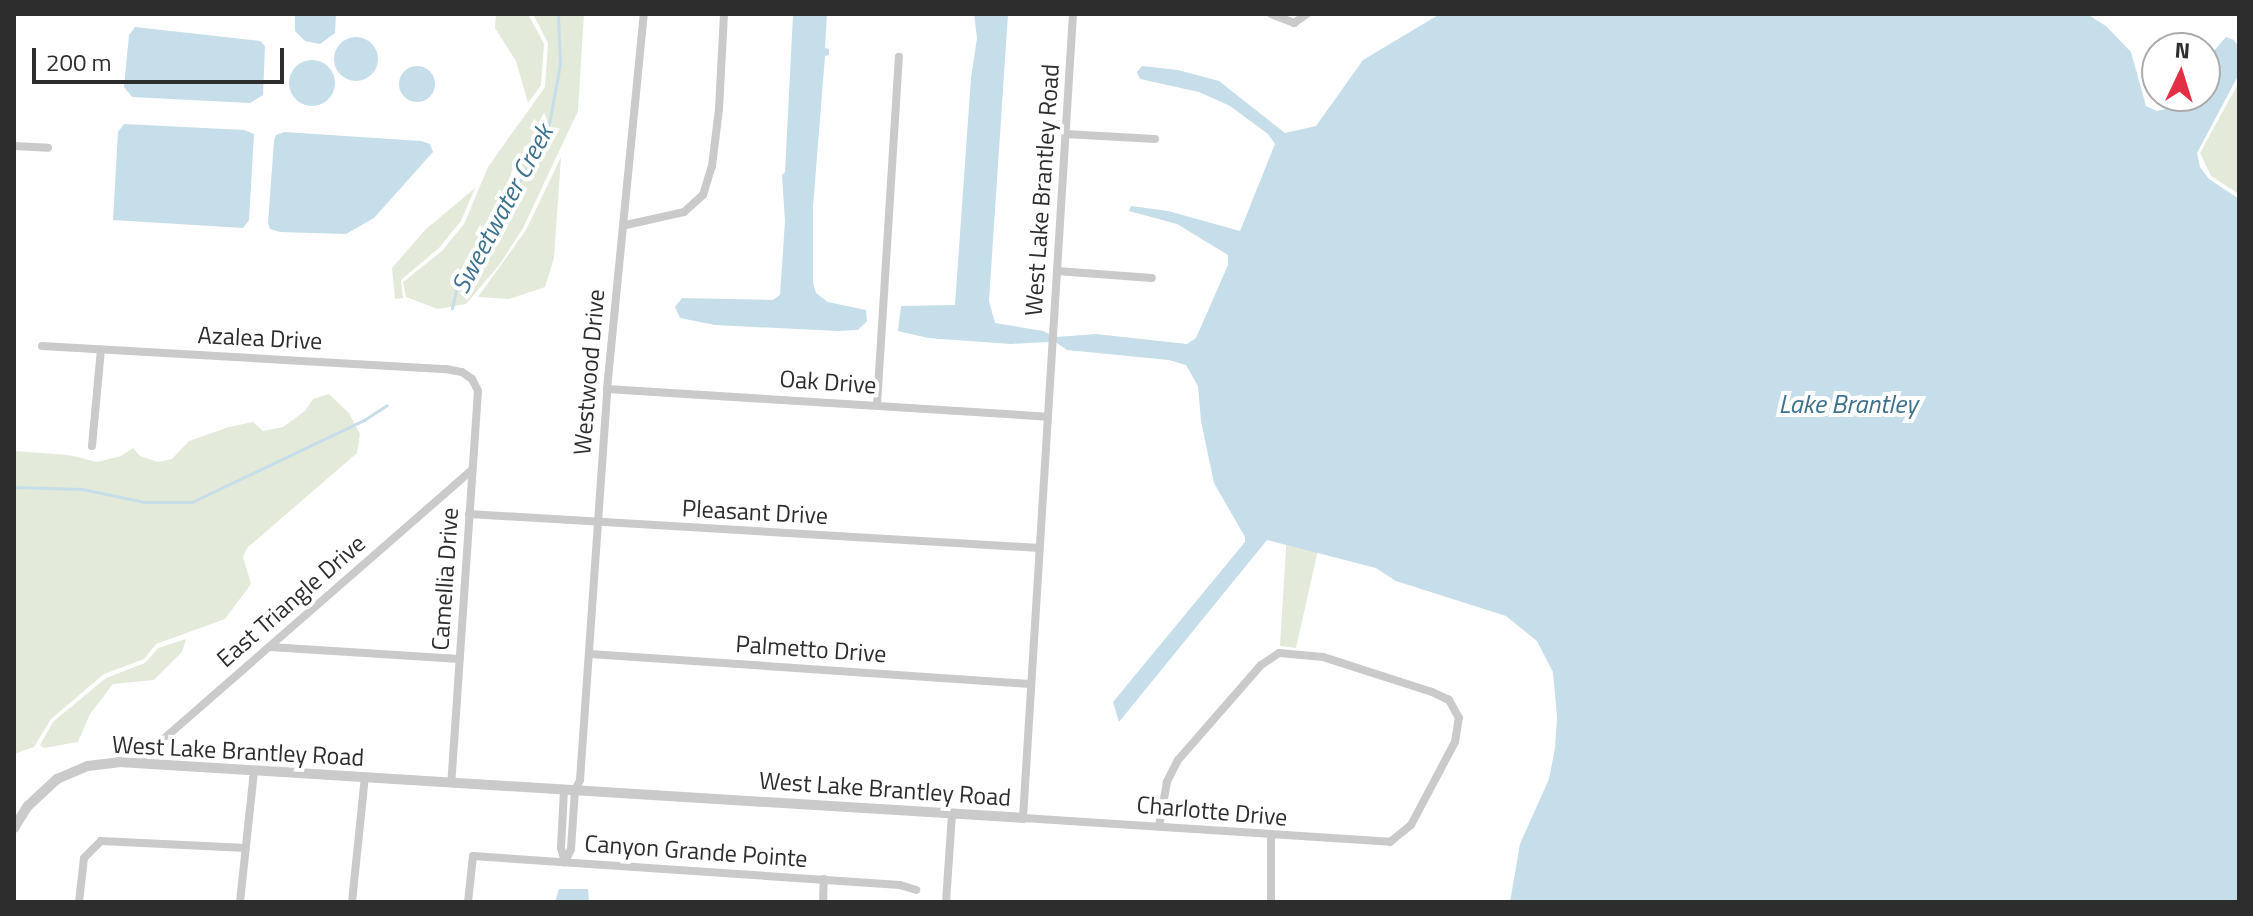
<!DOCTYPE html>
<style>
body{margin:0}
#map{position:relative;width:2253px;height:916px;overflow:hidden;background:#fff;font-family:"Titillium Web",sans-serif}
div>[style]{position:absolute}
.green>*{inset:0;background:#e4eada}
.water>*{inset:0;background:#c6deea}
.round{border-radius:50%}
.stream>*{height:3px;margin:-1.5px;padding:0 1.5px;transform-origin:1.5px;border-radius:1.5px;background:#c6deea}
.minor>*{height:8px;margin:-4px;padding:0 4px;transform-origin:4px;border-radius:4px;background:#cacaca}
.tertiary>*{height:10px;margin:-5px;padding:0 5px;transform-origin:5px;border-radius:5px;background:#cacaca}
span{translate:-50% -50%;white-space:nowrap;text-align:center;line-height:1.15;-webkit-text-stroke:8px #fff;paint-order:stroke}
.street-label{font-size:24px;color:#2d2d2d}
.water-label{font-size:26px;color:#3c728e;font-style:italic}
.frame{position:absolute;inset:0;border:16px solid #2d2d2d;pointer-events:none}
.north{position:absolute;left:2141px;top:32px;width:80px;height:80px;box-sizing:border-box;background:#fff;border:2px solid #ababab;border-radius:50%;rotate:4deg;font-size:22px;font-weight:700;line-height:32px;text-align:center;color:#2d2d2d}
.north::after{content:'';display:block;margin:auto;width:28px;height:36px;background:#e42e45;clip-path:polygon(50% 0,100% 100%,50% 72%,0 100%)}
.scale{position:absolute;left:32px;top:48px;width:252px;height:36px;box-sizing:border-box;border:4px solid #2d2d2d;border-top:0;padding-left:10px;font-size:24px;line-height:28px;white-space:nowrap;color:#2d2d2d;-webkit-text-stroke:6px #fff;paint-order:stroke}
</style>
<div id="map">
<div class="green">
<div style="clip-path:polygon(496px 14px,528px 14px,544px 44px,541px 85px,528px 103px,516px 61px,495px 28px)"></div>
<div style="clip-path:polygon(533px 14px,584px 14px,578px 111px,523px 228px,500px 264px,466px 304px,438px 309px,406px 297px,403px 282px,442px 251px,464px 224px,488px 167px,545px 87px,548px 43px)"></div>
<div style="clip-path:polygon(2239px 82px,2239px 194px,2211px 176px,2200px 153px)"></div>
<div style="clip-path:polygon(561px 157px,554px 258px,545px 287px,509px 299px,478px 297px,526px 230px)"></div>
<div style="clip-path:polygon(475px 188px,461px 221px,439px 248px,401px 280px,403px 298px,395px 299px,392px 268px,425px 230px)"></div>
<div style="clip-path:polygon(329px 394px,349px 413px,360px 434px,357px 453px,247px 548px,243px 557px,251px 584px,225px 619px,156px 644px,144px 659px,104px 674px,51px 719px,34px 747px,14px 754px,14px 451px,69px 455px,97px 462px,121px 456px,133px 448px,140px 456px,158px 462px,172px 459px,189px 441px,229px 427px,253px 422px,263px 431px,283px 427px,305px 411px,313px 399px)"></div>
<div style="clip-path:polygon(1287px 532px,1320px 541px,1296px 648px,1280px 646px)"></div>
<div style="clip-path:polygon(186px 639px,182px 652px,154px 680px,113px 684px,90px 714px,78px 742px,44px 748px,40px 745px,53px 722px,106px 678px,145px 663px,158px 648px)"></div>
</div>
<div class="water">
<div style="clip-path:polygon(295px 14px,336px 14px,335px 33px,320px 44px,305px 41px,295px 31px)"></div>
<div style="clip-path:polygon(827px 14px,825px 48px,829px 49px,829px 55px,825px 56px,813px 207px,813px 282px,816px 293px,828px 302px,866px 310px,867px 321px,858px 330px,838px 331px,715px 325px,680px 318px,675px 307px,682px 298px,773px 300px,780px 295px,785px 221px,782px 175px,785px 172px,793px 15px)"></div>
<div style="clip-path:polygon(974px 14px,1008px 14px,989px 301px,995px 323px,1043px 331px,1056px 337px,1096px 334px,1187px 344px,1196px 338px,1228px 265px,1228px 255px,1177px 224px,1129px 211px,1131px 206px,1168px 211px,1240px 231px,1275px 144px,1268px 134px,1230px 106px,1199px 92px,1140px 79px,1137px 72px,1142px 66px,1178px 70px,1219px 81px,1285px 133px,1316px 126px,1363px 60px,1440px 14px,2087px 14px,2106px 26px,2131px 52px,2146px 106px,2157px 111px,2166px 109px,2178px 96px,2205px 96px,2205px 61px,2226px 37px,2234px 40px,2239px 48px,2239px 74px,2197px 153px,2200px 167px,2209px 179px,2239px 199px,2239px 902px,1510px 902px,1520px 844px,1549px 779px,1555px 748px,1557px 717px,1553px 672px,1537px 641px,1506px 616px,1396px 581px,1376px 568px,1267px 540px,1119px 722px,1113px 702px,1245px 542px,1245px 537px,1214px 483px,1201px 421px,1198px 386px,1186px 365px,1169px 360px,1067px 350px,1057px 343px,1047px 342px,1011px 344px,928px 338px,898px 331px,901px 306px,955px 305px,971px 78px,977px 38px)"></div>
<div style="clip-path:polygon(135px 27px,260px 41px,265px 46px,263px 95px,250px 103px,132px 97px,124px 87px,129px 35px)"></div>
<div class="round" style="left:334px;top:37px;width:44px;height:44px"></div>
<div class="round" style="left:289px;top:60px;width:46px;height:46px"></div>
<div class="round" style="left:399px;top:66px;width:36px;height:36px"></div>
<div style="clip-path:polygon(124px 124px,244px 130px,254px 134px,249px 220px,243px 228px,113px 220px,118px 132px)"></div>
<div style="clip-path:polygon(284px 132px,421px 141px,430px 144px,433px 152px,374px 218px,346px 234px,280px 232px,270px 229px,268px 223px,274px 141px,276px 135px)"></div>
<div style="clip-path:polygon(559px 889px,588px 889px,589px 902px,555px 902px)"></div>
</div>
<div class="stream">
<div style="left:452px;top:308px;width:28px;rotate:-77deg"></div>
<div style="left:458px;top:281px;width:44px;rotate:-54.2deg"></div>
<div style="left:484px;top:245px;width:132px;rotate:-61.1deg"></div>
<div style="left:548px;top:129px;width:66px;rotate:-79.5deg"></div>
<div style="left:560px;top:64px;width:50px;rotate:-92.3deg"></div>
<div style="left:14px;top:487px;width:68px;rotate:1.7deg"></div>
<div style="left:82px;top:489px;width:63px;rotate:11.8deg"></div>
<div style="left:144px;top:502px;width:48px"></div>
<div style="left:192px;top:502px;width:191px;rotate:-25.5deg"></div>
<div style="left:364px;top:420px;width:27px;rotate:-33deg"></div>
</div>
<div class="minor">
<div style="left:1073px;top:14px;width:806px;rotate:93.56deg"></div>
<div style="left:1023px;top:818px;width:368px;rotate:3.7deg"></div>
<div style="left:1390px;top:842px;width:27px;rotate:-39deg"></div>
<div style="left:1411px;top:825px;width:94px;rotate:-62.1deg"></div>
<div style="left:1455px;top:742px;width:24px;rotate:-81deg"></div>
<div style="left:1459px;top:718px;width:21px;rotate:-119deg"></div>
<div style="left:1449px;top:700px;width:19px;rotate:-155deg"></div>
<div style="left:1432px;top:692px;width:114px;rotate:-162.2deg"></div>
<div style="left:1323px;top:657px;width:44px;rotate:-174.8deg"></div>
<div style="left:1279px;top:653px;width:22px;rotate:146deg"></div>
<div style="left:1261px;top:665px;width:126px;rotate:131.1deg"></div>
<div style="left:1178px;top:760px;width:25px;rotate:117deg"></div>
<div style="left:1167px;top:782px;width:45px;rotate:100.3deg"></div>
<div style="left:1271px;top:14px;width:25px;rotate:21deg"></div>
<div style="left:1294px;top:23px;width:16px;rotate:-35deg"></div>
<div style="left:1065px;top:134px;width:90px;rotate:3.2deg"></div>
<div style="left:14px;top:146px;width:34px;rotate:3deg"></div>
<div style="left:626px;top:225px;width:59px;rotate:-12.6deg"></div>
<div style="left:684px;top:212px;width:25px;rotate:-42deg"></div>
<div style="left:703px;top:195px;width:30px;rotate:-73deg"></div>
<div style="left:712px;top:166px;width:57px;rotate:-83deg"></div>
<div style="left:719px;top:109px;width:95px;rotate:-87deg"></div>
<div style="left:1057px;top:271px;width:95px;rotate:4.2deg"></div>
<div style="left:42px;top:346px;width:405px;rotate:3.3deg"></div>
<div style="left:446px;top:369px;width:16px;rotate:11deg"></div>
<div style="left:462px;top:372px;width:12px;rotate:35deg"></div>
<div style="left:472px;top:379px;width:13px;rotate:63deg"></div>
<div style="left:478px;top:391px;width:393px;rotate:93.9deg"></div>
<div style="left:607px;top:389px;width:441px;rotate:3.6deg"></div>
<div style="left:877px;top:405px;width:349px;rotate:-86.4deg"></div>
<div style="left:92px;top:446px;width:97px;rotate:-84.7deg"></div>
<div style="left:469px;top:514px;width:571px;rotate:3.41deg"></div>
<div style="left:270px;top:647px;width:190px;rotate:3.6deg"></div>
<div style="left:590px;top:654px;width:440px;rotate:3.9deg"></div>
<div style="left:136px;top:763px;width:446px;rotate:-41.1deg"></div>
<div style="left:564px;top:790px;width:58px;rotate:93deg"></div>
<div style="left:561px;top:848px;width:15px;rotate:74deg"></div>
<div style="left:565px;top:862px;width:14px;rotate:-65deg"></div>
<div style="left:571px;top:849px;width:59px;rotate:-86.1deg"></div>
<div style="left:575px;top:790px;width:11px;rotate:-63deg"></div>
<div style="left:580px;top:780px;width:392px;rotate:-86deg"></div>
<div style="left:607px;top:389px;width:377px;rotate:-84.4deg"></div>
<div style="left:79px;top:902px;width:44px;rotate:-83.5deg"></div>
<div style="left:84px;top:858px;width:24px;rotate:-45deg"></div>
<div style="left:101px;top:841px;width:145px;rotate:2.8deg"></div>
<div style="left:240px;top:902px;width:132px;rotate:-83.9deg"></div>
<div style="left:352px;top:902px;width:126px;rotate:-84.1deg"></div>
<div style="left:468px;top:902px;width:46px;rotate:-83.8deg"></div>
<div style="left:473px;top:856px;width:428px;rotate:3.9deg"></div>
<div style="left:900px;top:885px;width:17px;rotate:17deg"></div>
<div style="left:823px;top:902px;width:23px;rotate:-88deg"></div>
<div style="left:946px;top:902px;width:88px;rotate:-86.1deg"></div>
<div style="left:1271px;top:902px;width:66px;rotate:-90deg"></div>
</div>
<div class="tertiary">
<div style="left:14px;top:828px;width:26px;rotate:-58deg"></div>
<div style="left:28px;top:806px;width:40px;rotate:-43deg"></div>
<div style="left:57px;top:779px;width:34px;rotate:-23deg"></div>
<div style="left:88px;top:766px;width:31px;rotate:-7deg"></div>
<div style="left:119px;top:762px;width:906px;rotate:3.54deg"></div>
</div>
<div class="street-label">
<span style="left:1042px;top:190px;rotate:-86deg">West Lake Brantley Road</span>
<span style="left:260px;top:338px;rotate:3deg">Azalea Drive</span>
<span style="left:589px;top:372px;rotate:-85deg">Westwood Drive</span>
<span style="left:828px;top:382px;rotate:4deg">Oak Drive</span>
<span style="left:755px;top:512px;rotate:3deg">Pleasant Drive</span>
<span style="left:445px;top:579px;rotate:-86deg">Camellia Drive</span>
<span style="left:291px;top:601px;rotate:-41deg">East Triangle Drive</span>
<span style="left:811px;top:649px;rotate:4deg">Palmetto Drive</span>
<span style="left:238px;top:751px;rotate:3deg">West Lake Brantley Road</span>
<span style="left:885px;top:789px;rotate:4deg">West Lake Brantley Road</span>
<span style="left:1212px;top:811px;rotate:5deg">Charlotte Drive</span>
<span style="left:696px;top:851px;rotate:4deg">Canyon Grande Pointe</span>
</div>
<div class="water-label">
<span style="left:502px;top:209px;rotate:-62deg">Sweetwater Creek</span>
<span style="left:1848px;top:404px">Lake Brantley</span>
</div>
<div class="frame"></div>
<div class="north">N</div>
<div class="scale">200 m</div>
</div>
